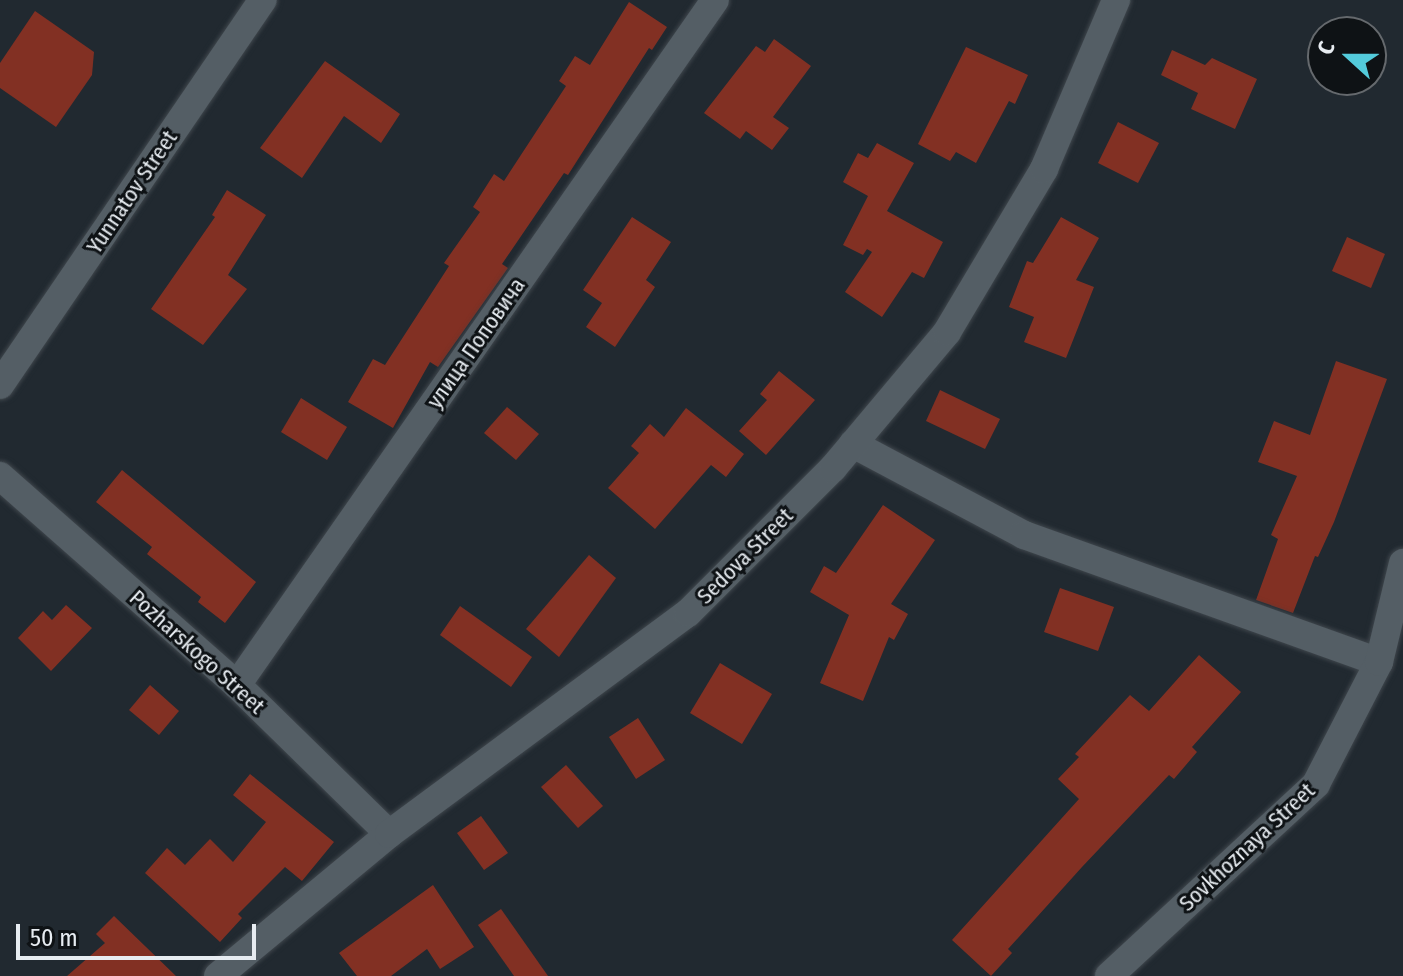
<!DOCTYPE html>
<meta charset="utf-8">
<style>
body{margin:0}
#map{position:relative;width:1403px;height:976px;overflow:hidden;background:#212930;font-family:"Fira Sans Condensed",sans-serif}
div>[style]{position:absolute}
.building>*{inset:0;background:#823023}
.roads{filter:drop-shadow(0 0 2px #3f464c) drop-shadow(0 0 2px #3f464c)}
.street>*{height:28px;margin:-14px;padding:0 14px;transform-origin:14px;border-radius:14px;background:#545e65}
span{translate:-50% -50%;white-space:nowrap;text-align:center;line-height:1.15;-webkit-text-stroke:6px #0e1215;paint-order:stroke}
.street-label{font-size:22px;color:#e7ecf1}
.north{position:absolute;left:1307px;top:16px;width:80px;height:80px;box-sizing:border-box;background:#0e1215;border:2px solid #65696d;border-radius:50%;rotate:291deg;font-size:22px;font-weight:700;line-height:32px;text-align:center;color:#e7ecf1}
.north::after{content:'';display:block;margin:auto;width:28px;height:36px;background:#53cbdb;clip-path:polygon(50% 0,100% 100%,50% 72%,0 100%)}
.scale{position:absolute;left:16px;top:924px;width:240px;height:36px;box-sizing:border-box;border:4px solid #e7ecf1;border-top:0;padding-left:10px;font-size:24px;line-height:28px;white-space:nowrap;color:#e7ecf1;-webkit-text-stroke:6px #0e1215;paint-order:stroke}
</style>
<div id="map">
<div class="building">
<div style="clip-path:polygon(629px 2px,667px 27px,652px 50px,649px 48px,568px 175px,564px 173px,502px 264px,508px 268px,438px 367px,430px 362px,393px 428px,348px 402px,373px 359px,385px 365px,449px 266px,444px 263px,480px 212px,473px 207px,494px 174px,504px 181px,566px 86px,559px 81px,575px 56px,590px 65px)"></div>
<div style="clip-path:polygon(35px 11px,94px 52px,92px 75px,56px 127px,0 88px,0 63px)"></div>
<div style="clip-path:polygon(774px 39px,811px 66px,773px 117px,789px 128px,772px 150px,746px 131px,740px 139px,704px 113px,756px 46px,765px 52px)"></div>
<div style="clip-path:polygon(966px 47px,1028px 75px,1015px 104px,1009px 101px,976px 163px,956px 152px,950px 161px,918px 144px)"></div>
<div style="clip-path:polygon(1172px 50px,1205px 65px,1212px 58px,1257px 79px,1235px 129px,1191px 109px,1198px 93px,1161px 75px)"></div>
<div style="clip-path:polygon(325px 61px,400px 114px,381px 143px,344px 116px,302px 178px,260px 148px)"></div>
<div style="clip-path:polygon(1118px 122px,1159px 143px,1138px 183px,1098px 163px)"></div>
<div style="clip-path:polygon(877px 143px,914px 163px,887px 211px,943px 242px,924px 278px,912px 272px,882px 317px,845px 292px,872px 252px,867px 249px,863px 255px,843px 245px,868px 196px,843px 182px,858px 153px,868px 158px)"></div>
<div style="clip-path:polygon(227px 190px,266px 215px,228px 275px,247px 289px,203px 345px,151px 309px,215px 217px,212px 215px)"></div>
<div style="clip-path:polygon(632px 217px,671px 242px,646px 280px,655px 287px,615px 347px,586px 327px,602px 303px,583px 290px)"></div>
<div style="clip-path:polygon(1061px 217px,1099px 238px,1076px 280px,1094px 287px,1066px 358px,1024px 342px,1034px 317px,1009px 307px,1027px 261px,1033px 263px)"></div>
<div style="clip-path:polygon(1347px 237px,1385px 254px,1371px 288px,1332px 271px)"></div>
<div style="clip-path:polygon(1336px 361px,1387px 379px,1334px 522px,1318px 557px,1315px 556px,1293px 613px,1256px 600px,1278px 539px,1271px 535px,1297px 476px,1258px 462px,1274px 421px,1310px 435px)"></div>
<div style="clip-path:polygon(779px 371px,815px 400px,766px 455px,739px 431px,767px 400px,760px 394px)"></div>
<div style="clip-path:polygon(940px 390px,1000px 419px,985px 449px,926px 421px)"></div>
<div style="clip-path:polygon(301px 398px,347px 427px,327px 460px,281px 432px)"></div>
<div style="clip-path:polygon(507px 407px,539px 434px,516px 460px,484px 433px)"></div>
<div style="clip-path:polygon(686px 408px,744px 454px,726px 477px,711px 465px,655px 529px,608px 488px,639px 453px,631px 446px,650px 424px,664px 437px)"></div>
<div style="clip-path:polygon(122px 470px,256px 582px,225px 623px,198px 602px,201px 597px,147px 554px,152px 547px,96px 502px)"></div>
<div style="clip-path:polygon(883px 505px,935px 540px,891px 604px,908px 614px,894px 640px,889px 637px,863px 701px,820px 683px,849px 615px,810px 592px,824px 566px,836px 573px)"></div>
<div style="clip-path:polygon(589px 555px,616px 578px,559px 657px,526px 629px)"></div>
<div style="clip-path:polygon(1060px 588px,1114px 607px,1098px 651px,1044px 632px)"></div>
<div style="clip-path:polygon(66px 605px,92px 628px,51px 671px,18px 638px,43px 611px,52px 620px)"></div>
<div style="clip-path:polygon(460px 606px,532px 657px,511px 687px,440px 635px)"></div>
<div style="clip-path:polygon(1199px 655px,1241px 692px,1192px 747px,1197px 752px,1174px 779px,1169px 775px,1082px 867px,1008px 949px,1012px 953px,991px 976px,952px 940px,1079px 799px,1058px 779px,1079px 757px,1075px 754px,1130px 695px,1149px 711px)"></div>
<div style="clip-path:polygon(720px 663px,772px 694px,742px 744px,690px 713px)"></div>
<div style="clip-path:polygon(150px 685px,179px 711px,159px 735px,129px 710px)"></div>
<div style="clip-path:polygon(638px 718px,665px 760px,636px 779px,609px 737px)"></div>
<div style="clip-path:polygon(566px 765px,603px 806px,578px 828px,541px 787px)"></div>
<div style="clip-path:polygon(250px 774px,334px 842px,302px 881px,285px 867px,238px 914px,242px 918px,220px 942px,145px 873px,167px 848px,185px 865px,210px 839px,233px 862px,266px 822px,233px 795px)"></div>
<div style="clip-path:polygon(481px 816px,508px 853px,484px 870px,457px 833px)"></div>
<div style="clip-path:polygon(433px 885px,474px 947px,440px 969px,427px 949px,391px 976px,357px 976px,339px 953px)"></div>
<div style="clip-path:polygon(501px 909px,548px 976px,514px 976px,478px 925px)"></div>
<div style="clip-path:polygon(114px 916px,176px 976px,67px 976px,105px 943px,96px 934px)"></div>
</div>
<div class="roads">
<div class="street">
<div style="left:0;top:385px;width:466px;rotate:-55.7deg"></div>
<div style="left:853px;top:444px;width:194px;rotate:28deg"></div>
<div style="left:1024px;top:535px;width:377px;rotate:19.7deg"></div>
<div style="left:0;top:476px;width:316px;rotate:41.4deg"></div>
<div style="left:237px;top:685px;width:213px;rotate:44.4deg"></div>
<div style="left:237px;top:685px;width:835px;rotate:-55.09deg"></div>
<div style="left:218px;top:976px;width:222px;rotate:-39.7deg"></div>
<div style="left:389px;top:834px;width:372px;rotate:-36.5deg"></div>
<div style="left:688px;top:613px;width:205px;rotate:-45deg"></div>
<div style="left:833px;top:468px;width:177px;rotate:-50deg"></div>
<div style="left:947px;top:332px;width:190px;rotate:-59.2deg"></div>
<div style="left:1044px;top:169px;width:184px;rotate:-66.9deg"></div>
<div style="left:1109px;top:976px;width:282px;rotate:-42.8deg"></div>
<div style="left:1316px;top:784px;width:137px;rotate:-62.7deg"></div>
<div style="left:1379px;top:662px;width:102px;rotate:-76.4deg"></div>
</div>
</div>
<div class="street-label">
<span style="left:132px;top:192px;rotate:-56deg">Yunnatov Street</span>
<span style="left:476px;top:343px;rotate:-55deg">улица Поповича</span>
<span style="left:745px;top:556px;rotate:-45deg">Sedova Street</span>
<span style="left:197px;top:652px;rotate:42deg">Pozharskogo Street</span>
<span style="left:1247px;top:847px;rotate:-43deg">Sovkhoznaya Street</span>
</div>
<div class="north">С</div>
<div class="scale">50 m</div>
</div>
